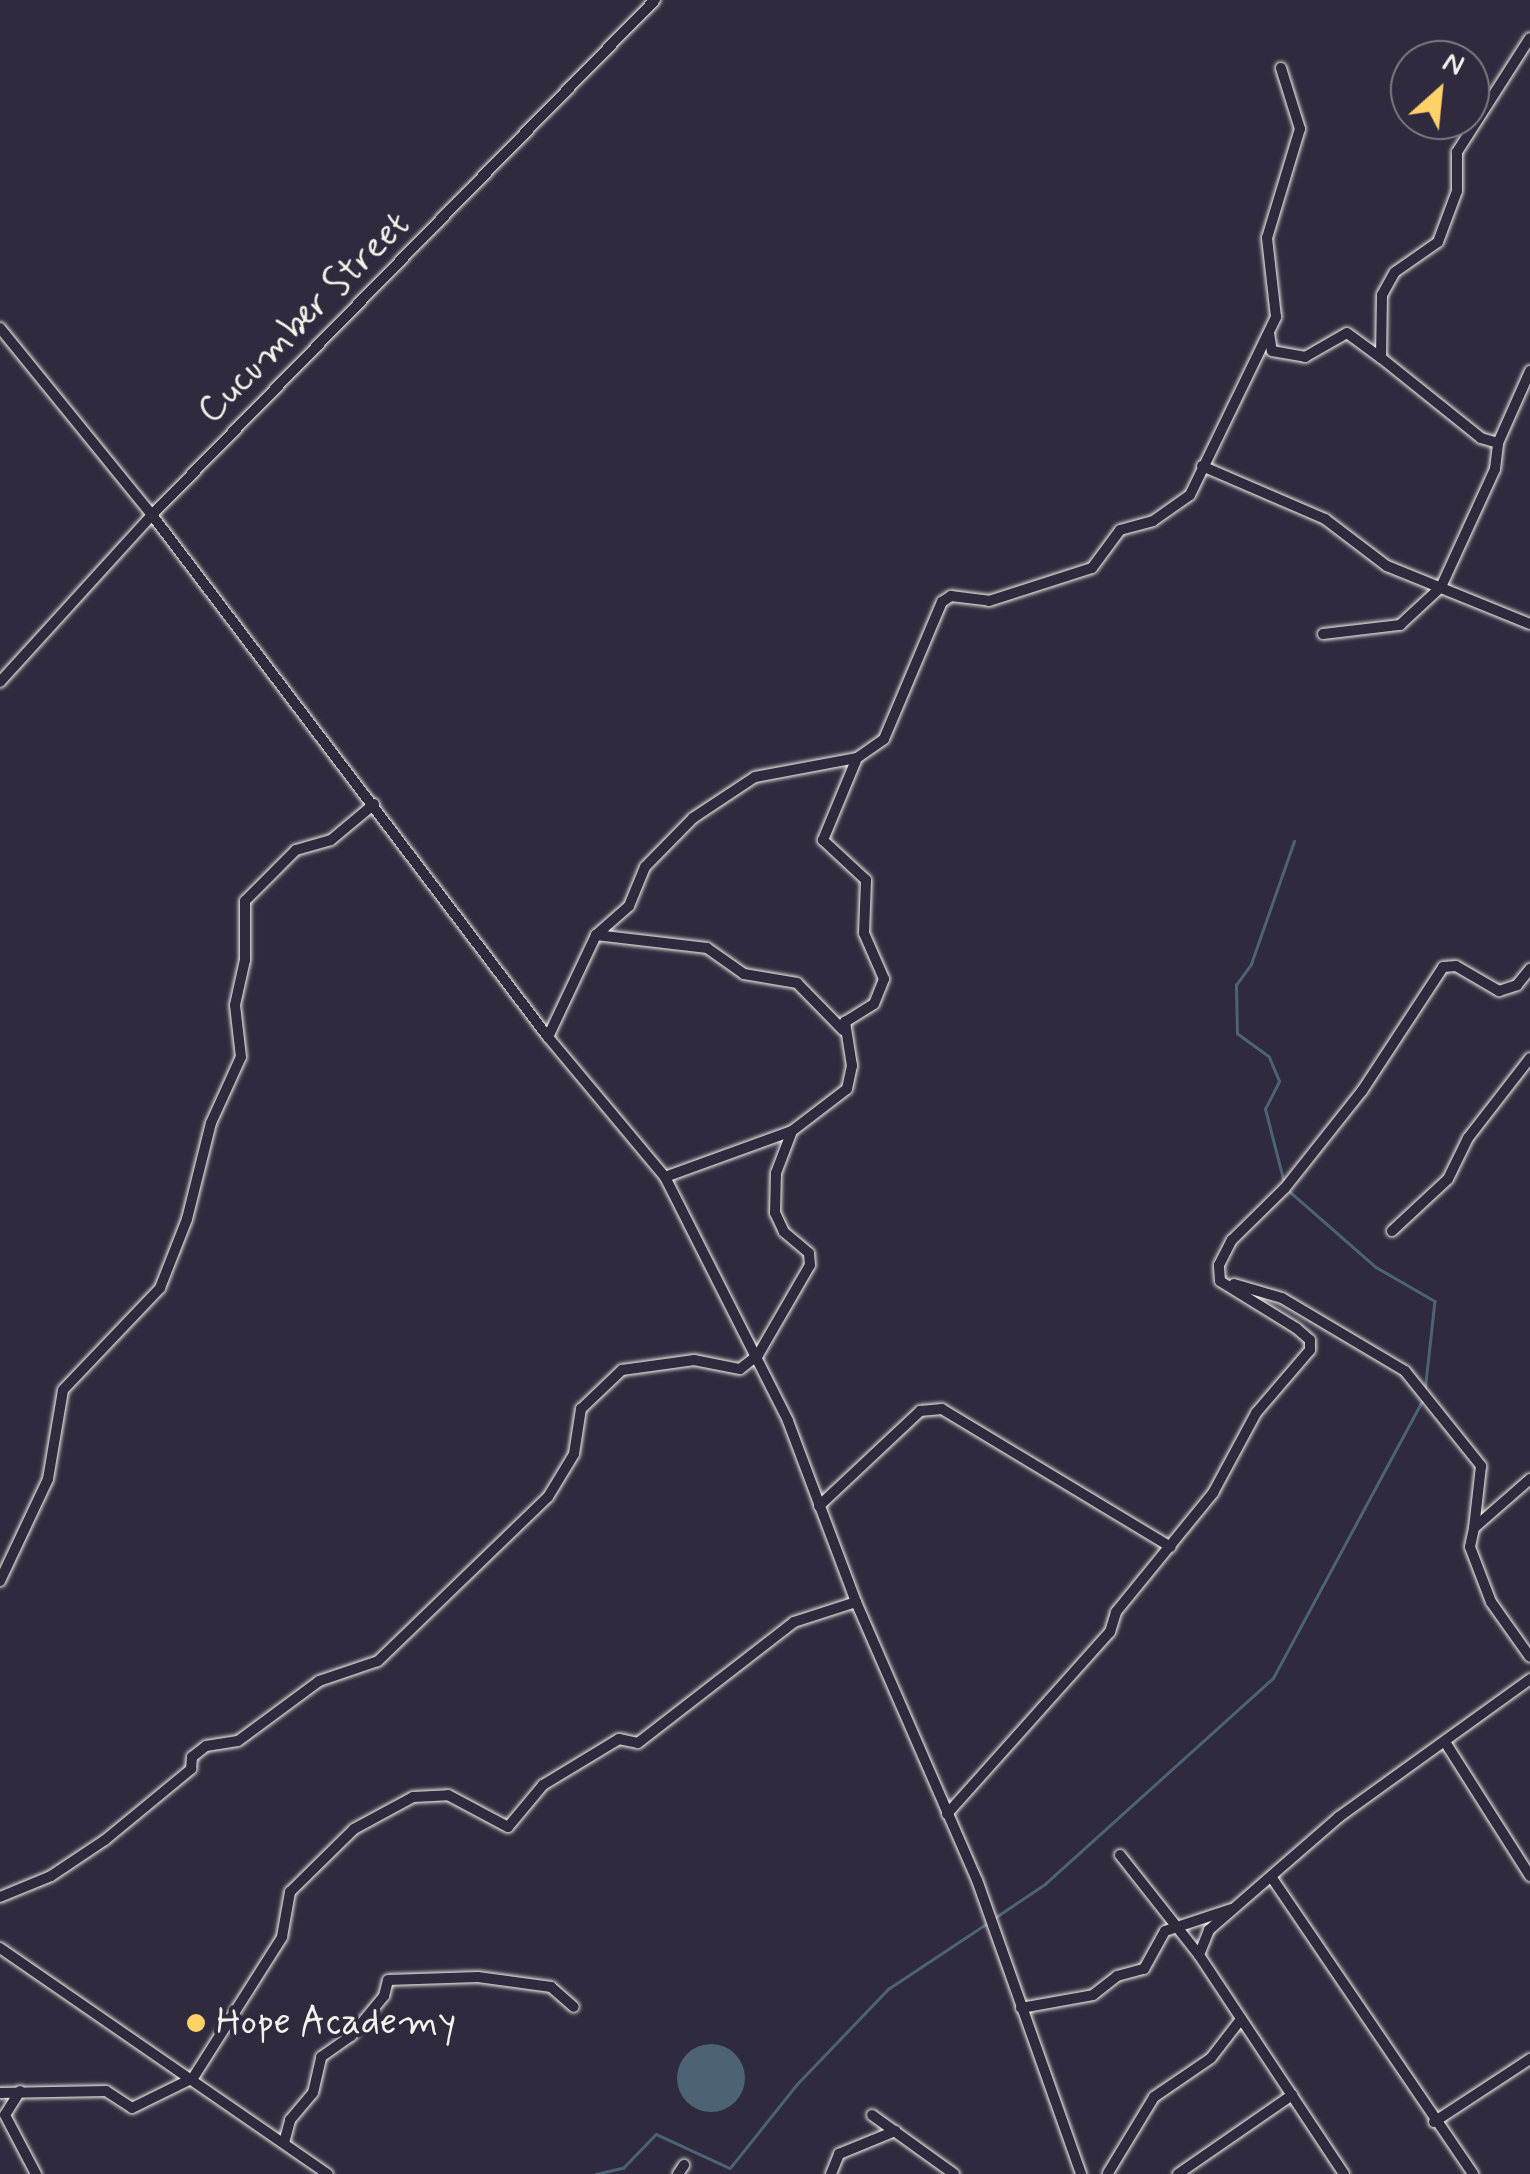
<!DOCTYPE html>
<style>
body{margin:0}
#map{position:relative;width:1530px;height:2174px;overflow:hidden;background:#2f2a3d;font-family:Mynerve,sans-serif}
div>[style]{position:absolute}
.water>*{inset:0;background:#4b6374}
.round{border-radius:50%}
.stream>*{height:2.5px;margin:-1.25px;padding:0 1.25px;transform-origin:1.25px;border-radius:1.25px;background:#4b6374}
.roads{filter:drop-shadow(0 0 2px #f4f1e8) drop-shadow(0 0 2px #f4f1e8)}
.minor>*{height:10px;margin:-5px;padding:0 5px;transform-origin:5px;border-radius:5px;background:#2f2a3d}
.dots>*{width:28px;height:28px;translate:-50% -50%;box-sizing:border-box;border:5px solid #2f2a3d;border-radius:50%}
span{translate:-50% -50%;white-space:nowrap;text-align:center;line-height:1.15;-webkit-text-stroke:8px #2f2a3d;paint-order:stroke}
.street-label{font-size:38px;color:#f4f1e8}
.poi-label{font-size:38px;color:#f4f1e8}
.left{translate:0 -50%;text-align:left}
.north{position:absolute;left:1390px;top:40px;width:100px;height:100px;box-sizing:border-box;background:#2f2a3d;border:2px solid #7e7a81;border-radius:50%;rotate:27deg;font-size:28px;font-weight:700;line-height:40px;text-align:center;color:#f4f1e8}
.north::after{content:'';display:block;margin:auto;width:35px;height:45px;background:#ffd166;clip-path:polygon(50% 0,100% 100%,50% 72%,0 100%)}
</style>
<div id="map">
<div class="water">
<div class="round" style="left:677px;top:2044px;width:68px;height:68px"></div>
</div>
<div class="stream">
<div style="left:1284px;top:1183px;width:76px;rotate:-104.4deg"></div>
<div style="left:1265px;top:1109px;width:31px;rotate:-63deg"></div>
<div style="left:1279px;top:1081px;width:26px;rotate:-113deg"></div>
<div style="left:1269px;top:1057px;width:39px;rotate:-144deg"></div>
<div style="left:1237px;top:1034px;width:49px;rotate:-91.2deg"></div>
<div style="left:1236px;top:985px;width:26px;rotate:-54deg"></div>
<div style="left:1251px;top:964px;width:130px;rotate:-70.7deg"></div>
<div style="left:1288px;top:1190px;width:117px;rotate:41.2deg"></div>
<div style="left:1376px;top:1267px;width:68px;rotate:30deg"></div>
<div style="left:1435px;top:1301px;width:91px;rotate:96.3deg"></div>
<div style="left:993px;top:1919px;width:63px;rotate:-33.9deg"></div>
<div style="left:1045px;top:1884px;width:307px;rotate:-42.1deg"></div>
<div style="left:1273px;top:1678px;width:317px;rotate:-61.7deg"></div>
<div style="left:596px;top:2174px;width:28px;rotate:-13deg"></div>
<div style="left:623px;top:2168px;width:47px;rotate:-45.9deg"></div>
<div style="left:656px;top:2134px;width:81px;rotate:24.7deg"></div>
<div style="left:730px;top:2168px;width:107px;rotate:-51.4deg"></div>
<div style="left:797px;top:2084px;width:132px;rotate:-46.2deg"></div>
<div style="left:888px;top:1989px;width:118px;rotate:-33.6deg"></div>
</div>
<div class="roads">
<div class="minor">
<div style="left:0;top:328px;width:241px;rotate:50.9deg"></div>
<div style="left:152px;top:515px;width:655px;rotate:52.82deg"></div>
<div style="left:548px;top:1037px;width:182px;rotate:50.1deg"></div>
<div style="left:665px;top:1177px;width:273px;rotate:63.2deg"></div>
<div style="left:788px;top:1421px;width:193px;rotate:69.4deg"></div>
<div style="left:856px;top:1602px;width:303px;rotate:66.5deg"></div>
<div style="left:977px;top:1880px;width:312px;rotate:70.5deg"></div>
<div style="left:1269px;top:333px;width:18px;rotate:81deg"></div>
<div style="left:1272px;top:351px;width:34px;rotate:10deg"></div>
<div style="left:1305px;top:357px;width:48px;rotate:-29.7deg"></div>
<div style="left:1347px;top:333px;width:42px;rotate:36.3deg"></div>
<div style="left:1498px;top:443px;width:18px;rotate:-164deg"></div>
<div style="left:1481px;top:438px;width:128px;rotate:-141.3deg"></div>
<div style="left:1381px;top:358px;width:63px;rotate:-89.1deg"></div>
<div style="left:1382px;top:295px;width:26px;rotate:-61deg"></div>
<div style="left:1395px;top:272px;width:52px;rotate:-34.9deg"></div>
<div style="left:1438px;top:242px;width:54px;rotate:-69.6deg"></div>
<div style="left:1457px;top:191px;width:39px;rotate:-90deg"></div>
<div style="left:1457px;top:152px;width:135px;rotate:-57.4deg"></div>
<div style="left:1202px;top:466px;width:134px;rotate:23.3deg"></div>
<div style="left:1325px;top:519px;width:78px;rotate:37.2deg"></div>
<div style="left:1387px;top:566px;width:154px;rotate:22.1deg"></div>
<div style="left:1323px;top:634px;width:78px;rotate:-6.7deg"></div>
<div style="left:1400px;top:625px;width:56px;rotate:-42.8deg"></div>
<div style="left:1441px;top:587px;width:130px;rotate:-65.4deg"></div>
<div style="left:1495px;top:469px;width:26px;rotate:-83deg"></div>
<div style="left:1498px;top:443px;width:79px;rotate:-66deg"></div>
<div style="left:0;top:682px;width:226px;rotate:-47.7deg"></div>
<div style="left:152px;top:515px;width:720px;rotate:-45.68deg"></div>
<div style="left:596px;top:935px;width:112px;rotate:6.7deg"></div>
<div style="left:707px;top:948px;width:45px;rotate:35.1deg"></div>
<div style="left:744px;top:974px;width:54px;rotate:9.6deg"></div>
<div style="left:797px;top:983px;width:66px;rotate:45.6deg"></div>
<div style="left:548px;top:1037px;width:113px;rotate:-64.8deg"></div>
<div style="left:596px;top:935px;width:44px;rotate:-41.3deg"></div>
<div style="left:629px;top:906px;width:42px;rotate:-67.7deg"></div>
<div style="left:645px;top:867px;width:69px;rotate:-45.6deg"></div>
<div style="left:693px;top:818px;width:74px;rotate:-33.5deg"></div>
<div style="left:755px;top:777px;width:104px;rotate:-10.6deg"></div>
<div style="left:857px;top:758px;width:33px;rotate:-35deg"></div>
<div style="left:884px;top:739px;width:149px;rotate:-67.1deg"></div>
<div style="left:942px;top:602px;width:11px;rotate:-34deg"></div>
<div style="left:951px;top:596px;width:38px;rotate:7deg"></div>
<div style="left:989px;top:601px;width:108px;rotate:-17.8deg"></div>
<div style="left:1092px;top:568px;width:47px;rotate:-53.6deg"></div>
<div style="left:1120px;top:530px;width:34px;rotate:-15deg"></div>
<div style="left:1153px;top:521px;width:45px;rotate:-35.1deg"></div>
<div style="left:1190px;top:495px;width:198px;rotate:-64.2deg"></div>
<div style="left:1276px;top:317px;width:80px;rotate:-96.5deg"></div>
<div style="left:1267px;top:238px;width:114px;rotate:-73.2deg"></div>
<div style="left:1300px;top:129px;width:64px;rotate:-107.3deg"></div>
<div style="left:665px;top:1177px;width:135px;rotate:-19.9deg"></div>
<div style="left:792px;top:1131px;width:69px;rotate:-37.4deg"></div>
<div style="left:847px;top:1089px;width:24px;rotate:-78deg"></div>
<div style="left:852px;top:1066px;width:45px;rotate:-99deg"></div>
<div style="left:845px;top:1022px;width:34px;rotate:-32deg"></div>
<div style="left:874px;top:1004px;width:27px;rotate:-68deg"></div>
<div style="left:884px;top:979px;width:50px;rotate:-113.5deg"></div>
<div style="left:864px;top:933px;width:53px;rotate:-87.8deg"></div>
<div style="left:866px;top:880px;width:59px;rotate:-137.1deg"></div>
<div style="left:823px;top:840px;width:89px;rotate:-67.5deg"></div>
<div style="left:1392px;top:1231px;width:76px;rotate:-42.9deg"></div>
<div style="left:1448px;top:1179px;width:46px;rotate:-64deg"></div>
<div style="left:1468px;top:1138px;width:101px;rotate:-52.2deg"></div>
<div style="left:1234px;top:1284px;width:50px;rotate:16.3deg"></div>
<div style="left:1282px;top:1298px;width:143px;rotate:30.7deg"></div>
<div style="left:1405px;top:1371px;width:122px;rotate:51.3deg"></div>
<div style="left:1481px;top:1466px;width:62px;rotate:96.4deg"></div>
<div style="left:1530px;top:1479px;width:74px;rotate:138.8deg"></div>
<div style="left:1474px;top:1528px;width:19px;rotate:102deg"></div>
<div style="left:1470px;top:1547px;width:59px;rotate:69.1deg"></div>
<div style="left:1491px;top:1602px;width:67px;rotate:54.7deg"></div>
<div style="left:819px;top:1506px;width:139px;rotate:-43.2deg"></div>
<div style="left:920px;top:1411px;width:22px;rotate:-5deg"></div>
<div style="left:942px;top:1409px;width:267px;rotate:31.1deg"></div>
<div style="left:0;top:1581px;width:113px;rotate:-64.8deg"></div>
<div style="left:48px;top:1479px;width:90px;rotate:-80.4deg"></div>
<div style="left:63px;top:1390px;width:141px;rotate:-46.4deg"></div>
<div style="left:160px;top:1288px;width:74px;rotate:-68.6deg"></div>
<div style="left:187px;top:1219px;width:99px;rotate:-76deg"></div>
<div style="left:211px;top:1123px;width:72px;rotate:-65.6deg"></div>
<div style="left:241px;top:1057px;width:52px;rotate:-96.6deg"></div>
<div style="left:235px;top:1005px;width:46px;rotate:-77.5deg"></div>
<div style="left:245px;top:960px;width:59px;rotate:-90deg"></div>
<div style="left:245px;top:901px;width:72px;rotate:-45deg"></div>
<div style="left:296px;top:850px;width:36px;rotate:-16deg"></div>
<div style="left:331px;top:840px;width:56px;rotate:-39.9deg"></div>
<div style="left:1445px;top:1742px;width:159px;rotate:57.6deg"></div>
<div style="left:947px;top:1814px;width:244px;rotate:-48.2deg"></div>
<div style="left:1110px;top:1632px;width:21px;rotate:-73deg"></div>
<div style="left:1116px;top:1612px;width:154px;rotate:-50.8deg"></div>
<div style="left:1213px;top:1493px;width:91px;rotate:-61.7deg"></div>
<div style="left:1256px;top:1413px;width:83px;rotate:-49.4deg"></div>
<div style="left:1310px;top:1350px;width:10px;rotate:-90deg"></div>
<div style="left:1310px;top:1340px;width:18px;rotate:-139deg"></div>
<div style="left:1296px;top:1328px;width:89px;rotate:-148.3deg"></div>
<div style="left:1220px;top:1281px;width:16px;rotate:-94deg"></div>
<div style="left:1219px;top:1265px;width:28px;rotate:-63deg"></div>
<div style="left:1232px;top:1240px;width:74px;rotate:-44.5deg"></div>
<div style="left:1285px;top:1188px;width:124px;rotate:-51.6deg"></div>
<div style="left:1362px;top:1091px;width:148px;rotate:-56.8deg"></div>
<div style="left:1443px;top:967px;width:13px;rotate:-4deg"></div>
<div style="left:1456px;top:966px;width:50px;rotate:30.2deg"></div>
<div style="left:1499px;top:991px;width:19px;rotate:-18deg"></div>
<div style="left:1517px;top:985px;width:21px;rotate:-51deg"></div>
<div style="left:1120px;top:1855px;width:127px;rotate:51.7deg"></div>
<div style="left:1272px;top:1878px;width:358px;rotate:55.8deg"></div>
<div style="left:0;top:1897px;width:55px;rotate:-22.4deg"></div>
<div style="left:51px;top:1876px;width:65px;rotate:-33.7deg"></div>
<div style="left:105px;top:1840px;width:112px;rotate:-39.5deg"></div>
<div style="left:191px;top:1769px;width:12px;rotate:-85deg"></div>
<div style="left:192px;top:1757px;width:18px;rotate:-38deg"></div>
<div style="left:206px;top:1746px;width:32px;rotate:-9deg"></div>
<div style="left:238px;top:1741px;width:101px;rotate:-36.5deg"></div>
<div style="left:319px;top:1681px;width:62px;rotate:-18.7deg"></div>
<div style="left:378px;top:1661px;width:236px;rotate:-44deg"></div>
<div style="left:548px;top:1497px;width:50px;rotate:-58.8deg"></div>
<div style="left:574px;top:1454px;width:46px;rotate:-81.2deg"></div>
<div style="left:581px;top:1409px;width:57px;rotate:-43.6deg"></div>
<div style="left:622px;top:1370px;width:73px;rotate:-7.9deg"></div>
<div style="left:694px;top:1360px;width:47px;rotate:11.1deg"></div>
<div style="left:740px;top:1369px;width:23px;rotate:-38deg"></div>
<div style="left:758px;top:1355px;width:104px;rotate:-60deg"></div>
<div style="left:810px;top:1265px;width:12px;rotate:-95deg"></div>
<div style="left:809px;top:1253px;width:33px;rotate:-140deg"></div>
<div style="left:784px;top:1232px;width:21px;rotate:-115deg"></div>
<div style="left:775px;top:1213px;width:40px;rotate:-88.6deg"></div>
<div style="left:776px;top:1173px;width:45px;rotate:-69.1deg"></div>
<div style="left:0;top:1948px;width:398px;rotate:34.6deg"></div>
<div style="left:1021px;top:2008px;width:73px;rotate:-10.2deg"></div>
<div style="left:1093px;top:1995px;width:31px;rotate:-38deg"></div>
<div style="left:1117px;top:1976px;width:28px;rotate:-15deg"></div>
<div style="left:1144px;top:1969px;width:43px;rotate:-61.1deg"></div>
<div style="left:1165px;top:1931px;width:70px;rotate:-18.4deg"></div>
<div style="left:20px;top:2091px;width:28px;rotate:122deg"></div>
<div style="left:5px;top:2115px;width:67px;rotate:62.3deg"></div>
<div style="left:0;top:2093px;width:106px;rotate:-1.1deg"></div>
<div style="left:106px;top:2091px;width:31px;rotate:33deg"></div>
<div style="left:132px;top:2108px;width:68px;rotate:-26.2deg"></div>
<div style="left:193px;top:2078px;width:167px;rotate:-57.7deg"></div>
<div style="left:282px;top:1937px;width:46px;rotate:-79.9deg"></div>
<div style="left:290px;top:1892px;width:90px;rotate:-44.5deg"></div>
<div style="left:354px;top:1829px;width:67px;rotate:-28.5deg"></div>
<div style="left:413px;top:1797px;width:35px;rotate:-3deg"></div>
<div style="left:448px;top:1795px;width:68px;rotate:28.1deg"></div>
<div style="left:508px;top:1827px;width:55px;rotate:-50.2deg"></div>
<div style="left:543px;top:1785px;width:89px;rotate:-31.2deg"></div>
<div style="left:619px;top:1739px;width:19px;rotate:12deg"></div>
<div style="left:638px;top:1743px;width:197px;rotate:-37.8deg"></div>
<div style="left:794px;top:1622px;width:65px;rotate:-17.9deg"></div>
<div style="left:872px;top:2115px;width:101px;rotate:35.7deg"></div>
<div style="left:1434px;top:2122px;width:115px;rotate:-33.3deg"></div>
<div style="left:284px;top:2143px;width:24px;rotate:-75deg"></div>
<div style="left:290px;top:2120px;width:35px;rotate:-50deg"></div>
<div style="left:313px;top:2093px;width:37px;rotate:-77deg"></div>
<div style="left:321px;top:2057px;width:37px;rotate:-35deg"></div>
<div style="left:351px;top:2036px;width:52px;rotate:-50.5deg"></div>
<div style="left:384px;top:1996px;width:16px;rotate:-76deg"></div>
<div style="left:388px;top:1980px;width:90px;rotate:-1.9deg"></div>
<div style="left:478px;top:1977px;width:74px;rotate:7.8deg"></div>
<div style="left:551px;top:1987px;width:30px;rotate:41deg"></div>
<div style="left:1108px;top:2173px;width:89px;rotate:-58.8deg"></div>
<div style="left:1154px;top:2097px;width:69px;rotate:-34.4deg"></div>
<div style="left:1211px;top:2058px;width:49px;rotate:-52.4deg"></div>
<div style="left:678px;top:2174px;width:11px;rotate:-56deg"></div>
<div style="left:831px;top:2174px;width:22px;rotate:-68deg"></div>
<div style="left:839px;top:2154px;width:61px;rotate:-22.3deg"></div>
<div style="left:1178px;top:2174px;width:139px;rotate:-34.7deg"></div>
<div style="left:1344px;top:2174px;width:263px;rotate:-123.5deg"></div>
<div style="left:1199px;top:1955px;width:27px;rotate:-68deg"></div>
<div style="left:1209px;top:1930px;width:172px;rotate:-41deg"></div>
<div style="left:1339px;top:1817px;width:236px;rotate:-35.8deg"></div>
</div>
</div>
<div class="dots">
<div style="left:196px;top:2023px;background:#ffd166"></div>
</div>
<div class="street-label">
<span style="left:304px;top:318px;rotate:-45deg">Cucumber Street</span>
</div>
<div class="poi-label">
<span class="left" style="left:216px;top:2023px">Hope Academy</span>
</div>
<div class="north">N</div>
</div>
